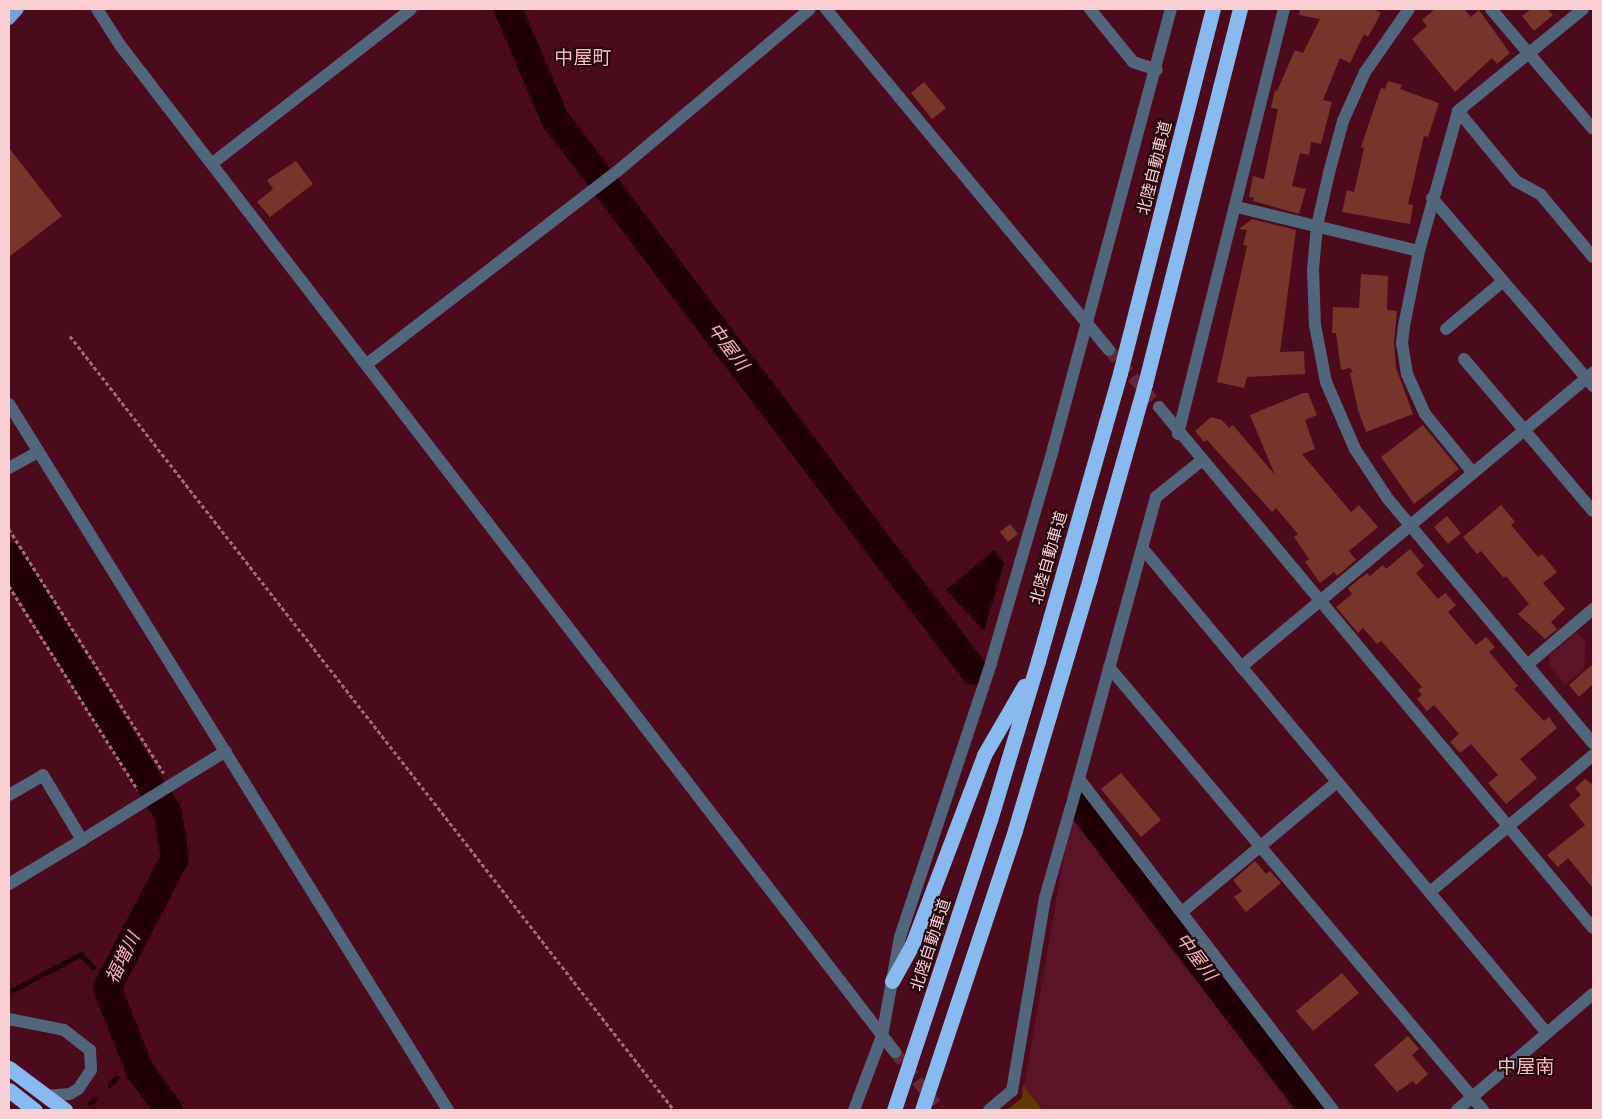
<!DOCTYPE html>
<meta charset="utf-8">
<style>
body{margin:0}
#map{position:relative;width:1602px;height:1119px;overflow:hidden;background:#4b0b1c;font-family:"Fira Sans","Noto Sans JP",sans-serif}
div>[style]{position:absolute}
.built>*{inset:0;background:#5b1427}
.green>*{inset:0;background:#5e3a00}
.water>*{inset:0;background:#200006}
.stream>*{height:4.5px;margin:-2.25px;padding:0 2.25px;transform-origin:2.25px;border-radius:2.25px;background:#200006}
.river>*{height:28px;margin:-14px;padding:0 14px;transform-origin:14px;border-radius:14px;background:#200006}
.building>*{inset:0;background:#76352a}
.minor-tunnel>*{height:12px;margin-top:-6px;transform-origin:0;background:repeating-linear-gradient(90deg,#652838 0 12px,transparent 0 18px)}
.path>*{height:2.5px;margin-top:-1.25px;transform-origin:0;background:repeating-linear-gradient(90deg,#a16c77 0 4px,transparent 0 6.5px)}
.minor>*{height:12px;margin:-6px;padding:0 6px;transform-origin:6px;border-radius:6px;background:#51657b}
.major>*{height:12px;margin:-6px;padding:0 6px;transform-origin:6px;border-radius:6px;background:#79a2cf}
.highway>*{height:15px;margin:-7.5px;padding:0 7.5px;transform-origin:7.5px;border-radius:7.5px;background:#88baf0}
span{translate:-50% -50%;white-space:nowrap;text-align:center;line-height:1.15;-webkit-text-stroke:4px #21060b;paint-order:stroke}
.street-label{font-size:16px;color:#f9cfd4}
.water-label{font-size:18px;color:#f4b4bc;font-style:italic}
.quarter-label{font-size:19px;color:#fbbac1}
.frame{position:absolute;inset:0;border:10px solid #f9cfd4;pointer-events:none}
</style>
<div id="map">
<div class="built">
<div style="clip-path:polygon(1577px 632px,1586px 642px,1584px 669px,1565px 685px,1549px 665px,1550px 655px)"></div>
<div style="clip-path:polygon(1071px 815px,1298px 1110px,1007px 1110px,1022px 1098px)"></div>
</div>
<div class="green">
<div style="clip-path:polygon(1023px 1085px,1042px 1110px,1007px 1110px,1022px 1098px)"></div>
</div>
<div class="water">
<div style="clip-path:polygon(994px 550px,1004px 563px,984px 631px,946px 590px)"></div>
</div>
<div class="stream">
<div style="left:102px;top:977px;width:12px;rotate:66deg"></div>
<div style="left:9px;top:992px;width:81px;rotate:-27.8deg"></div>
<div style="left:81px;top:954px;width:18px;rotate:47deg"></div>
<div style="left:133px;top:1068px;width:5px;rotate:-22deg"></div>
<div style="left:109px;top:1085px;width:10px;rotate:-45deg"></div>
<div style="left:90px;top:1104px;width:7px;rotate:-45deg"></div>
</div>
<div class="river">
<div style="left:508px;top:9px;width:120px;rotate:66.9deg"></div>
<div style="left:555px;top:119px;width:693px;rotate:52.8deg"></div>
<div style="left:9px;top:556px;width:268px;rotate:58.3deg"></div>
<div style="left:161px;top:802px;width:13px;rotate:58deg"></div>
<div style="left:168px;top:813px;width:46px;rotate:81.2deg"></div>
<div style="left:175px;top:858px;width:147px;rotate:117.6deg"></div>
<div style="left:107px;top:988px;width:89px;rotate:68.3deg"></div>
<div style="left:140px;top:1071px;width:49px;rotate:53.4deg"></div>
<div style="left:1079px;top:804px;width:385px;rotate:52.6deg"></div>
</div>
<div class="building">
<div style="clip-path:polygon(1300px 9px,1373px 9px,1381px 13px,1368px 37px,1364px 34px,1350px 63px,1340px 58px,1323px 100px,1332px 102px,1321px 144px,1311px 142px,1309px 155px,1300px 153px,1292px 186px,1306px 189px,1299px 214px,1253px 201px,1254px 198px,1249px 197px,1253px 176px,1264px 179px,1278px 109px,1271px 108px,1275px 90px,1277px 91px,1295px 50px,1303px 53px,1320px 19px,1299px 15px)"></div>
<div style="clip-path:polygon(1435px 9px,1464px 9px,1471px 17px,1479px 10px,1510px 53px,1497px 64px,1492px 58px,1455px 92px,1412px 39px,1427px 26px,1422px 20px)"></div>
<div style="clip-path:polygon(1531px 9px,1547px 9px,1553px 15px,1534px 31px,1522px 16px)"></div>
<div style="clip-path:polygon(1388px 81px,1402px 85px,1400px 89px,1439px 103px,1428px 137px,1424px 136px,1408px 204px,1413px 205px,1410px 224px,1342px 212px,1347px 190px,1354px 192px,1364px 148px,1361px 147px,1381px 88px,1385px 89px)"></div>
<div style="clip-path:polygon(924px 82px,946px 108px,932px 119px,911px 93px)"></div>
<div style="clip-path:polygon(9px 148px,62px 216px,9px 257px)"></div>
<div style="clip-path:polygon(296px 161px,313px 184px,270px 217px,257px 202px,273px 189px,267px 180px)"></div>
<div style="clip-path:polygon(1252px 219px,1296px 230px,1280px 352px,1304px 351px,1305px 374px,1247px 377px,1244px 388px,1217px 382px,1247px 246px,1243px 245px,1247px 230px,1239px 229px)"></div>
<div style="clip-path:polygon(1361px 274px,1388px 276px,1387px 310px,1397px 311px,1394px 342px,1396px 368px,1413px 414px,1366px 432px,1358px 410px,1350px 373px,1353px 372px,1350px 368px,1341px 370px,1336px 333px,1332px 333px,1333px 307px,1359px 308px)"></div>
<div style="clip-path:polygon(1303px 393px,1308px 393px,1317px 415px,1305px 420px,1315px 449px,1302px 454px,1351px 512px,1359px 505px,1378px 527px,1349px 551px,1356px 560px,1337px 576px,1334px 572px,1320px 583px,1305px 562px,1309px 559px,1294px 537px,1298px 534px,1276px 508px,1272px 512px,1207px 440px,1204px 442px,1195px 431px,1211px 417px,1222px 420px,1229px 428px,1233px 425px,1275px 475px,1250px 415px)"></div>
<div style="clip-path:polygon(1423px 425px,1459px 469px,1414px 504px,1381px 457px)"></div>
<div style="clip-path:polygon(1501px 505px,1515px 522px,1511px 525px,1538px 557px,1542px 554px,1557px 572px,1543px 583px,1565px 609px,1551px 622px,1557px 629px,1545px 639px,1518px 614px,1529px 604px,1506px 576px,1504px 578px,1481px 551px,1477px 554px,1463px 537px)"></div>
<div style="clip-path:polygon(1447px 516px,1461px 533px,1448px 544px,1434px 527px)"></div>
<div style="clip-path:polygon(1010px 524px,1018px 534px,1008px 542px,1000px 532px)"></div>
<div style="clip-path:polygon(1410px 549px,1424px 566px,1416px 573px,1438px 599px,1445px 593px,1456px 605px,1448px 612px,1476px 645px,1486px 637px,1495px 647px,1489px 652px,1518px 686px,1514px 689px,1544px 721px,1549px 717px,1557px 728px,1520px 759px,1537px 778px,1506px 804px,1488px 783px,1498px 775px,1471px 744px,1460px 753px,1450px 742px,1459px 734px,1434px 705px,1427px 711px,1417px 699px,1422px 695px,1418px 690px,1422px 687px,1401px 663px,1381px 641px,1377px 644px,1363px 628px,1358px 633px,1336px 607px,1352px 594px,1348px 588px,1367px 573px,1370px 576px,1383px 565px,1386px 569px)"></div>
<div style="clip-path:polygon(1593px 664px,1593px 684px,1579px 697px,1569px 685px)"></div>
<div style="clip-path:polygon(1121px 773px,1161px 820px,1141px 837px,1101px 789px)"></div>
<div style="clip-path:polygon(1585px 779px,1593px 785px,1593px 888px,1568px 858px,1558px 867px,1547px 855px,1585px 825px,1569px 805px,1581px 795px,1575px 788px)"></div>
<div style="clip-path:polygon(1255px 861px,1266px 874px,1270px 871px,1281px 883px,1246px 912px,1234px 897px,1242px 891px,1233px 880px)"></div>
<div style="clip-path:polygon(1342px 973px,1359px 993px,1313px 1031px,1296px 1011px)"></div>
<div style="clip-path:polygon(1408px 1036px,1419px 1049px,1412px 1055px,1428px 1074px,1416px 1085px,1413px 1081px,1397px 1092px,1374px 1065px)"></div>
</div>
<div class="minor-tunnel">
<div style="left:1109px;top:350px;width:76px;rotate:48.7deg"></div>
<div style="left:895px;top:1052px;width:73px;rotate:52.2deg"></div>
</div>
<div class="path">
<div style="left:70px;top:336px;width:982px;rotate:52.03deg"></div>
<div style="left:9px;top:529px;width:289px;rotate:57.6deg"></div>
<div style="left:9px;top:586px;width:241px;rotate:57.7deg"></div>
</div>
<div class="minor">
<div style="left:97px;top:9px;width:43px;rotate:57.4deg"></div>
<div style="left:120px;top:45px;width:1271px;rotate:52.42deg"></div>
<div style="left:826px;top:9px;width:443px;rotate:50.3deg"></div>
<div style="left:1090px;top:9px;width:68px;rotate:50.9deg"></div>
<div style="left:1133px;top:62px;width:25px;rotate:18deg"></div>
<div style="left:1409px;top:9px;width:77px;rotate:124.9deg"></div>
<div style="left:1365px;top:72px;width:54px;rotate:114.2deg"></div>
<div style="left:1343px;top:121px;width:54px;rotate:105.1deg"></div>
<div style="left:1329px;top:173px;width:54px;rotate:102.8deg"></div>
<div style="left:1317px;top:226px;width:43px;rotate:95.3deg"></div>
<div style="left:1313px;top:269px;width:56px;rotate:88deg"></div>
<div style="left:1315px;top:325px;width:58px;rotate:79.1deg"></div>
<div style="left:1326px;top:382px;width:73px;rotate:66.6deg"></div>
<div style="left:1355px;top:449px;width:60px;rotate:56.6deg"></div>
<div style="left:1388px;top:499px;width:319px;rotate:50deg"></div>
<div style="left:1491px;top:9px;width:157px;rotate:49.6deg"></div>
<div style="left:1458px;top:111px;width:91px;rotate:50.4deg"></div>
<div style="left:1516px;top:181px;width:29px;rotate:29deg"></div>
<div style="left:1541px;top:195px;width:81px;rotate:50deg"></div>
<div style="left:214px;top:162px;width:249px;rotate:-37.8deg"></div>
<div style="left:1432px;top:198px;width:248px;rotate:49.4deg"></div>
<div style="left:1237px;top:207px;width:187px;rotate:13.6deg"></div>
<div style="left:1446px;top:329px;width:73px;rotate:-40deg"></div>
<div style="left:1464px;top:359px;width:199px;rotate:49.7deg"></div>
<div style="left:367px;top:364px;width:319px;rotate:-37.6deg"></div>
<div style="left:620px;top:169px;width:248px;rotate:-40.1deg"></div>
<div style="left:9px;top:404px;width:831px;rotate:58.13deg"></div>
<div style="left:1159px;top:407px;width:678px;rotate:50.21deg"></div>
<div style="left:1178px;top:434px;width:438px;rotate:-76deg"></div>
<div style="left:1201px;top:461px;width:58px;rotate:141.3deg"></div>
<div style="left:1156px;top:497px;width:292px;rotate:105.3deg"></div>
<div style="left:1079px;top:779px;width:417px;rotate:52.5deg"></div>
<div style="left:9px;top:468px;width:33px;rotate:-29deg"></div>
<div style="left:1473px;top:473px;width:76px;rotate:-129.1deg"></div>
<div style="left:1425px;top:414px;width:44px;rotate:-114.2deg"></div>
<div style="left:1407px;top:374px;width:31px;rotate:-99deg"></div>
<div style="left:1402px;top:343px;width:17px;rotate:-83deg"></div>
<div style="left:1404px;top:326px;width:76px;rotate:-78.7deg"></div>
<div style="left:1419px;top:251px;width:145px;rotate:-74.4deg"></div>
<div style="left:1458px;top:111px;width:161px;rotate:-39.2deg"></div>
<div style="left:1144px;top:550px;width:628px;rotate:50.17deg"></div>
<div style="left:1527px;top:665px;width:87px;rotate:-40.3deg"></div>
<div style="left:1109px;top:667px;width:580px;rotate:49.83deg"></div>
<div style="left:1241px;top:667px;width:459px;rotate:-39.9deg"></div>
<div style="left:9px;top:795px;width:39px;rotate:-30deg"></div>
<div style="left:43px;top:775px;width:76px;rotate:59deg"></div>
<div style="left:82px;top:840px;width:169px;rotate:-31.7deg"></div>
<div style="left:9px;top:884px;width:85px;rotate:-31.1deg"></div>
<div style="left:1430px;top:892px;width:213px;rotate:-40deg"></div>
<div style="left:1182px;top:912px;width:202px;rotate:-40deg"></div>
<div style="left:9px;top:1019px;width:56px;rotate:11.3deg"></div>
<div style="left:64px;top:1030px;width:33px;rotate:38deg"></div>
<div style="left:90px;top:1050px;width:20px;rotate:87deg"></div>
<div style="left:91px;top:1070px;width:23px;rotate:124deg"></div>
<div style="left:78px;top:1089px;width:9px;rotate:148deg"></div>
<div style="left:70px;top:1094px;width:21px;rotate:175deg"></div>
<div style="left:854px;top:1110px;width:79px;rotate:-69.3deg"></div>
<div style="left:882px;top:1036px;width:101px;rotate:-79.7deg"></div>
<div style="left:900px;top:937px;width:289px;rotate:-71.6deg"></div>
<div style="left:991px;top:663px;width:223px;rotate:-73.8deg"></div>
<div style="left:1053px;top:449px;width:456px;rotate:-75deg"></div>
<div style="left:989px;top:1110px;width:30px;rotate:-40deg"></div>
<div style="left:1012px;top:1091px;width:196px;rotate:-80.3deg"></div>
<div style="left:1045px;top:898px;width:124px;rotate:-74.1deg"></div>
<div style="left:1457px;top:1110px;width:179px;rotate:-40.5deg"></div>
</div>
<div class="major">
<div style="left:9px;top:19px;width:13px;rotate:-48deg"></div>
</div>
<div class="highway">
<div style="left:892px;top:981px;width:41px;rotate:-60.9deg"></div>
<div style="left:912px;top:945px;width:203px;rotate:-69.2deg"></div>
<div style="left:984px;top:755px;width:80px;rotate:-59.9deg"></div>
<div style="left:9px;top:1068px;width:70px;rotate:36.9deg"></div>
<div style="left:9px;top:1090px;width:33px;rotate:38deg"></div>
<div style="left:894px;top:1110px;width:305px;rotate:-71.7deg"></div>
<div style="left:990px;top:820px;width:166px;rotate:-73.2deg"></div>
<div style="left:1038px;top:661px;width:299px;rotate:-74.1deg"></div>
<div style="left:1120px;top:373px;width:376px;rotate:-75.7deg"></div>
<div style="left:922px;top:1110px;width:295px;rotate:-71.6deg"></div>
<div style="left:1015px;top:830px;width:263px;rotate:-73.4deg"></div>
<div style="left:1090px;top:578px;width:202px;rotate:-74.2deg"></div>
<div style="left:1145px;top:384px;width:387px;rotate:-75.8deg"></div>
</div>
<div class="street-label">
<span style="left:1155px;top:168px;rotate:-76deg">北陸自動車道</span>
<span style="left:1049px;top:558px;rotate:-74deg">北陸自動車道</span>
<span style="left:931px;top:945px;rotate:-72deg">北陸自動車道</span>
</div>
<div class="water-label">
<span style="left:728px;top:347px;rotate:53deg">中屋川</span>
<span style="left:1196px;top:957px;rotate:53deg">中屋川</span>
<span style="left:123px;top:958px;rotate:-64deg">福増川</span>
</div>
<div class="quarter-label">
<span style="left:583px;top:58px">中屋町</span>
<span style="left:1526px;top:1067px">中屋南</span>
</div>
<div class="frame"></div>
</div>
